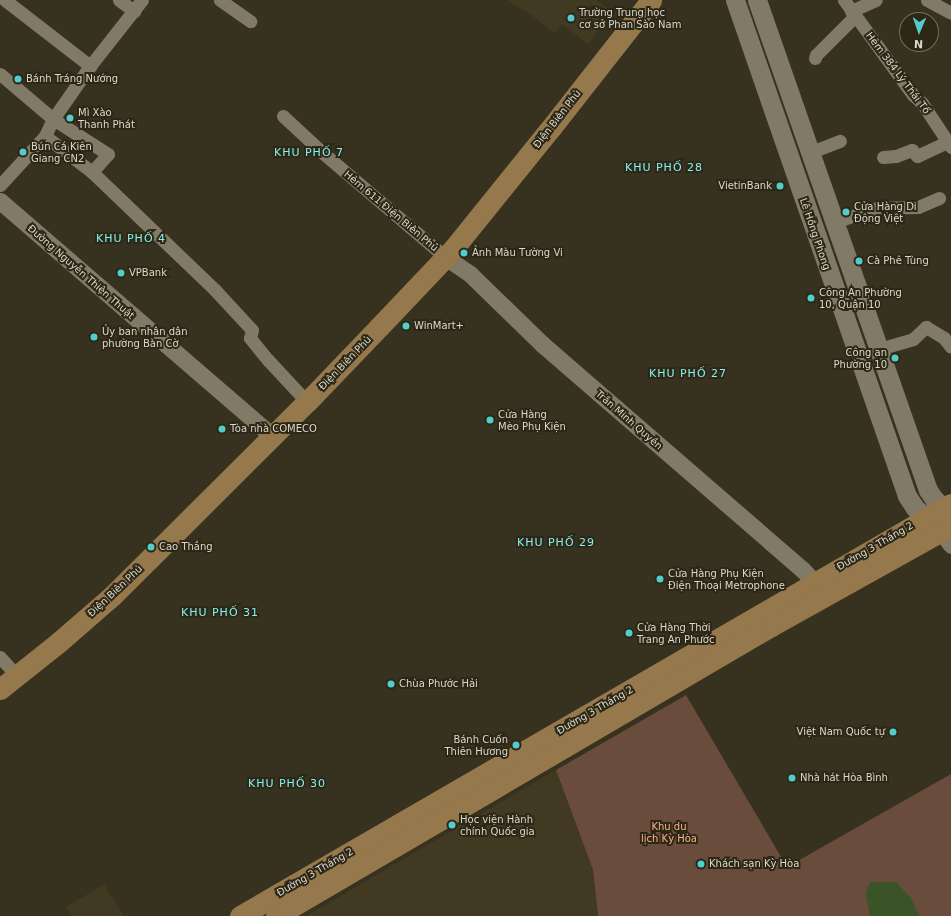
<!DOCTYPE html>
<meta charset="utf-8">
<style>
body{margin:0}
#map{position:relative;width:951px;height:916px;overflow:hidden;background:#37311f;font-family:"DejaVu Sans",sans-serif}
div>[style]{position:absolute}
.built>*{inset:0;background:#413921}
.green>*{inset:0;background:#694c3b}
.water>*{inset:0;background:#3a5427}
.minor>*{height:13px;margin:-6.5px;padding:0 6.5px;transform-origin:6.5px;border-radius:6.5px;background:#817a66}
.tertiary>*{height:17px;margin:-8.5px;padding:0 8.5px;transform-origin:8.5px;border-radius:8.5px;background:#817a66}
.secondary>*{height:19px;margin:-9.5px;padding:0 9.5px;transform-origin:9.5px;border-radius:9.5px;background:#817a66}
.primary>*{height:21px;margin:-10.5px;padding:0 10.5px;transform-origin:10.5px;border-radius:10.5px;background:#96784d}
.dots>*{width:11px;height:11px;translate:-50% -50%;box-sizing:border-box;border:2px solid #2d2716;border-radius:50%}
span{translate:-50% -50%;white-space:nowrap;text-align:center;line-height:1.15;-webkit-text-stroke:4px #2d2716;paint-order:stroke}
.poi-label{font-size:10px;color:#dbd8cd}
.left{translate:0 -50%;text-align:left}
.right{translate:-100% -50%;text-align:right}
.street-label{font-size:10px;color:#dbd8cd}
.park-label{font-size:10px;color:#fdb184}
.neighbourhood-label{font-size:11px;color:#85f1f0;letter-spacing:1px}
.north{position:absolute;left:899px;top:12px;width:40px;height:40px;box-sizing:border-box;background:#2d2716;border:1px solid #736e5f;border-radius:50%;rotate:182deg;font-size:11px;font-weight:700;line-height:16px;text-align:center;color:#dbd8cd}
.north::after{content:'';display:block;margin:auto;width:14px;height:18px;background:#52cdcd;clip-path:polygon(50% 0,100% 100%,50% 72%,0 100%)}
</style>
<div id="map">
<div class="built">
<div style="clip-path:polygon(509px 0,596px 0,612px 12px,588px 44px,562px 24px,555px 33px,526px 11px,508px 1px)"></div>
<div style="clip-path:polygon(556px 770px,593px 870px,598px 916px,306px 916px)"></div>
<div style="clip-path:polygon(104px 884px,124px 916px,72px 916px,66px 907px)"></div>
</div>
<div class="green">
<div style="clip-path:polygon(686px 695px,787px 867px,951px 774px,951px 916px,598px 916px,593px 870px,556px 770px)"></div>
</div>
<div class="water">
<div style="clip-path:polygon(870px 882px,896px 882px,911px 898px,919px 916px,870px 916px,866px 893px)"></div>
</div>
<div class="minor">
<div style="left:5px;top:0;width:108px;rotate:37.8deg"></div>
<div style="left:119px;top:0;width:19px;rotate:36deg"></div>
<div style="left:220px;top:0;width:37px;rotate:35deg"></div>
<div style="left:844px;top:0;width:117px;rotate:54deg"></div>
<div style="left:913px;top:95px;width:12px;rotate:42deg"></div>
<div style="left:922px;top:103px;width:53px;rotate:56.6deg"></div>
<div style="left:927px;top:0;width:27px;rotate:28deg"></div>
<div style="left:851px;top:11px;width:27px;rotate:-24deg"></div>
<div style="left:815px;top:58px;width:3px;rotate:-72deg"></div>
<div style="left:816px;top:55px;width:55px;rotate:-45deg"></div>
<div style="left:0;top:74px;width:70px;rotate:40.3deg"></div>
<div style="left:53px;top:119px;width:65px;rotate:32.5deg"></div>
<div style="left:108px;top:154px;width:24px;rotate:132deg"></div>
<div style="left:283px;top:116px;width:54px;rotate:42.8deg"></div>
<div style="left:323px;top:153px;width:160px;rotate:40.4deg"></div>
<div style="left:45px;top:136px;width:59px;rotate:37.5deg"></div>
<div style="left:92px;top:172px;width:170px;rotate:43.8deg"></div>
<div style="left:215px;top:290px;width:54px;rotate:47.2deg"></div>
<div style="left:252px;top:330px;width:8px;rotate:104deg"></div>
<div style="left:250px;top:338px;width:28px;rotate:51deg"></div>
<div style="left:268px;top:360px;width:57px;rotate:47.1deg"></div>
<div style="left:811px;top:152px;width:31px;rotate:-21deg"></div>
<div style="left:883px;top:157px;width:13px;rotate:-4deg"></div>
<div style="left:896px;top:156px;width:17px;rotate:-21deg"></div>
<div style="left:912px;top:150px;width:8px;rotate:50deg"></div>
<div style="left:917px;top:156px;width:33px;rotate:-25deg"></div>
<div style="left:0;top:185px;width:67px;rotate:-47.4deg"></div>
<div style="left:45px;top:136px;width:19px;rotate:-65deg"></div>
<div style="left:53px;top:119px;width:65px;rotate:-55.1deg"></div>
<div style="left:90px;top:66px;width:84px;rotate:-51.8deg"></div>
<div style="left:834px;top:222px;width:45px;rotate:-18deg"></div>
<div style="left:877px;top:208px;width:41px;rotate:-1.4deg"></div>
<div style="left:918px;top:207px;width:23px;rotate:-23deg"></div>
<div style="left:879px;top:349px;width:35px;rotate:-16deg"></div>
<div style="left:913px;top:339px;width:18px;rotate:-43deg"></div>
<div style="left:926px;top:327px;width:21px;rotate:31deg"></div>
<div style="left:944px;top:338px;width:11px;rotate:52deg"></div>
<div style="left:0;top:657px;width:25px;rotate:48deg"></div>
</div>
<div class="tertiary">
<div style="left:0;top:201px;width:359px;rotate:40.8deg"></div>
<div style="left:445px;top:257px;width:30px;rotate:34deg"></div>
<div style="left:470px;top:274px;width:100px;rotate:44.2deg"></div>
<div style="left:542px;top:344px;width:344px;rotate:40.9deg"></div>
<div style="left:802px;top:569px;width:18px;rotate:47deg"></div>
<div style="left:941px;top:531px;width:17px;rotate:54deg"></div>
</div>
<div class="secondary">
<div style="left:735px;top:0;width:525px;rotate:70.87deg"></div>
<div style="left:907px;top:496px;width:14px;rotate:56deg"></div>
<div style="left:915px;top:508px;width:29px;rotate:41deg"></div>
<div style="left:757px;top:0;width:519px;rotate:70.76deg"></div>
<div style="left:928px;top:490px;width:11px;rotate:56deg"></div>
<div style="left:934px;top:499px;width:23px;rotate:43deg"></div>
</div>
<div class="primary">
<div style="left:0;top:689px;width:75px;rotate:-38.5deg"></div>
<div style="left:59px;top:642px;width:70px;rotate:-41deg"></div>
<div style="left:112px;top:596px;width:275px;rotate:-44.9deg"></div>
<div style="left:307px;top:402px;width:104px;rotate:-46.2deg"></div>
<div style="left:379px;top:327px;width:108px;rotate:-46.5deg"></div>
<div style="left:453px;top:249px;width:154px;rotate:-51.1deg"></div>
<div style="left:550px;top:129px;width:164px;rotate:-51.9deg"></div>
<div style="left:240px;top:916px;width:822px;rotate:-30.09deg"></div>
<div style="left:276px;top:916px;width:574px;rotate:-30.36deg"></div>
<div style="left:771px;top:626px;width:206px;rotate:-29.1deg"></div>
</div>
<div class="dots">
<div style="left:571px;top:18px;background:#52cdcd"></div>
<div style="left:18px;top:79px;background:#52cdcd"></div>
<div style="left:70px;top:118px;background:#52cdcd"></div>
<div style="left:23px;top:152px;background:#52cdcd"></div>
<div style="left:780px;top:186px;background:#52cdcd"></div>
<div style="left:846px;top:212px;background:#52cdcd"></div>
<div style="left:464px;top:253px;background:#52cdcd"></div>
<div style="left:859px;top:261px;background:#52cdcd"></div>
<div style="left:121px;top:273px;background:#52cdcd"></div>
<div style="left:811px;top:298px;background:#52cdcd"></div>
<div style="left:406px;top:326px;background:#52cdcd"></div>
<div style="left:94px;top:337px;background:#52cdcd"></div>
<div style="left:895px;top:358px;background:#52cdcd"></div>
<div style="left:490px;top:420px;background:#52cdcd"></div>
<div style="left:222px;top:429px;background:#52cdcd"></div>
<div style="left:151px;top:547px;background:#52cdcd"></div>
<div style="left:660px;top:579px;background:#52cdcd"></div>
<div style="left:629px;top:633px;background:#52cdcd"></div>
<div style="left:391px;top:684px;background:#52cdcd"></div>
<div style="left:893px;top:732px;background:#52cdcd"></div>
<div style="left:516px;top:745px;background:#52cdcd"></div>
<div style="left:792px;top:778px;background:#52cdcd"></div>
<div style="left:452px;top:825px;background:#52cdcd"></div>
<div style="left:701px;top:864px;background:#52cdcd"></div>
</div>
<div class="poi-label">
<span class="left" style="left:579px;top:18px">Trường Trung học<br>cơ sở Phan Sào Nam</span>
<span class="left" style="left:26px;top:79px">Bánh Tráng Nướng</span>
<span class="left" style="left:78px;top:118px">Mì Xào<br>Thanh Phát</span>
<span class="left" style="left:31px;top:152px">Bún Cá Kiên<br>Giang CN2</span>
<span class="right" style="left:772px;top:186px">VietinBank</span>
<span class="left" style="left:854px;top:212px">Cửa Hàng Di<br>Động Việt</span>
<span class="left" style="left:472px;top:253px">Ảnh Màu Tường Vi</span>
<span class="left" style="left:867px;top:261px">Cà Phê Tùng</span>
<span class="left" style="left:129px;top:273px">VPBank</span>
<span class="left" style="left:819px;top:298px">Công An Phường<br>10, Quận 10</span>
<span class="left" style="left:414px;top:326px">WinMart+</span>
<span class="left" style="left:102px;top:337px">Ủy ban nhân dân<br>phường Bàn Cờ</span>
<span class="right" style="left:887px;top:358px">Công an<br>Phường 10</span>
<span class="left" style="left:498px;top:420px">Cửa Hàng<br>Mèo Phụ Kiện</span>
<span class="left" style="left:230px;top:429px">Tòa nhà COMECO</span>
<span class="left" style="left:159px;top:547px">Cao Thắng</span>
<span class="left" style="left:668px;top:579px">Cửa Hàng Phụ Kiện<br>Điện Thoại Metrophone</span>
<span class="left" style="left:637px;top:633px">Cửa Hàng Thời<br>Trang An Phước</span>
<span class="left" style="left:399px;top:684px">Chùa Phước Hải</span>
<span class="right" style="left:885px;top:732px">Việt Nam Quốc tự</span>
<span class="right" style="left:508px;top:745px">Bánh Cuốn<br>Thiên Hương</span>
<span class="left" style="left:800px;top:778px">Nhà hát Hòa Bình</span>
<span class="left" style="left:460px;top:825px">Học viện Hành<br>chính Quốc gia</span>
<span class="left" style="left:709px;top:864px">Khách sạn Kỳ Hòa</span>
</div>
<div class="street-label">
<span style="left:898px;top:73px;rotate:53deg">Hẻm 384 Lý Thái Tổ</span>
<span style="left:557px;top:119px;rotate:-52deg">Điện Biên Phủ</span>
<span style="left:391px;top:211px;rotate:40deg">Hẻm 611 Điện Biên Phủ</span>
<span style="left:815px;top:234px;rotate:71deg">Lê Hồng Phong</span>
<span style="left:81px;top:272px;rotate:41deg">Đường Nguyễn Thiện Thuật</span>
<span style="left:345px;top:363px;rotate:-46deg">Điện Biên Phủ</span>
<span style="left:629px;top:420px;rotate:41deg">Trần Minh Quyền</span>
<span style="left:875px;top:546px;rotate:-30deg">Đường 3 Tháng 2</span>
<span style="left:115px;top:591px;rotate:-43deg">Điện Biên Phủ</span>
<span style="left:595px;top:710px;rotate:-30deg">Đường 3 Tháng 2</span>
<span style="left:315px;top:872px;rotate:-30deg">Đường 3 Tháng 2</span>
</div>
<div class="park-label">
<span style="left:669px;top:832px">Khu du<br>lịch Kỳ Hòa</span>
</div>
<div class="neighbourhood-label">
<span style="left:309px;top:153px">KHU PHỐ 7</span>
<span style="left:664px;top:168px">KHU PHỐ 28</span>
<span style="left:131px;top:239px">KHU PHỐ 4</span>
<span style="left:688px;top:374px">KHU PHỐ 27</span>
<span style="left:556px;top:543px">KHU PHỐ 29</span>
<span style="left:220px;top:613px">KHU PHỐ 31</span>
<span style="left:287px;top:784px">KHU PHỐ 30</span>
</div>
<div class="north">N</div>
</div>
